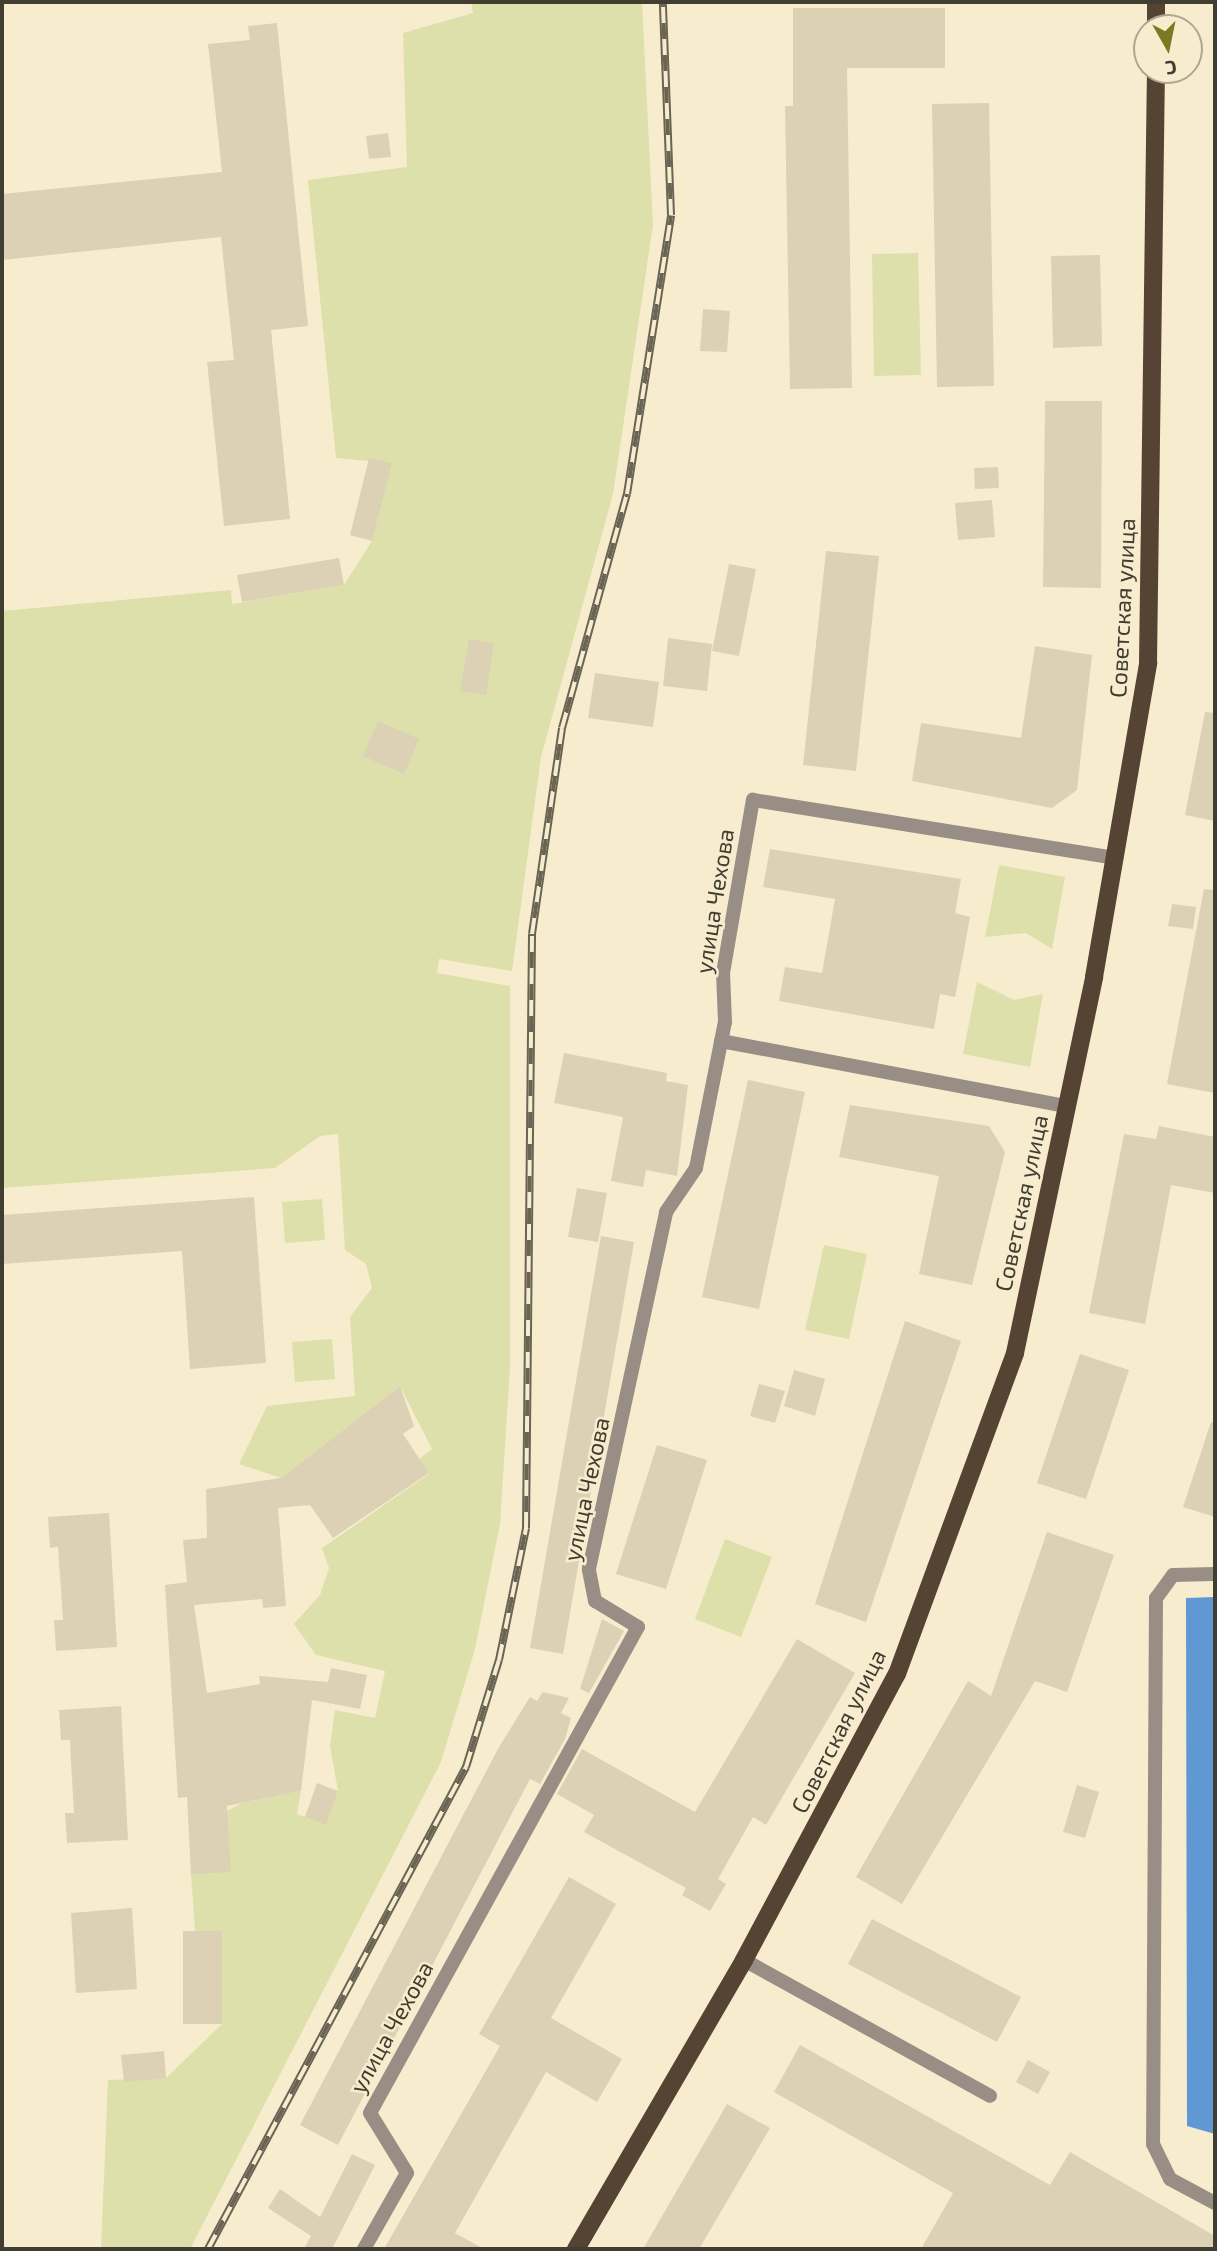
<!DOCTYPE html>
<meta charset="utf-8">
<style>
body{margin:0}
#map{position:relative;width:1217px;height:2251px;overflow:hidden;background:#f8eccf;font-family:"Exo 2",sans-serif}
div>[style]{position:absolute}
.green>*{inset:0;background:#dde0aa}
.water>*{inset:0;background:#6098d3}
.building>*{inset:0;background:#dcd1b4}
.minor>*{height:14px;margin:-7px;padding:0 7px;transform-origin:7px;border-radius:7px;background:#998e86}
.primary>*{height:18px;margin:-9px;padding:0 9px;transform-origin:9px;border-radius:9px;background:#554334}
.rail>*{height:8px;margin-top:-4px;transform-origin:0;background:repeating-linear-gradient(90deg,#f8eccf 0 16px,#696454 0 32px);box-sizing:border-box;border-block:2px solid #696454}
span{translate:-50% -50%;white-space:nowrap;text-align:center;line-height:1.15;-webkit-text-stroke:5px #f8eccf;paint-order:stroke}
.street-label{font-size:23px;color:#413d31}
.frame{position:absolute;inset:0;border:4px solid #413d31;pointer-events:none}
.north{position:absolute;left:1133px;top:14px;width:70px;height:70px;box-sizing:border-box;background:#f8eccf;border:2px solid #afa690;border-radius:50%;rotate:171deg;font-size:19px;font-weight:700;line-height:28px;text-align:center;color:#413d31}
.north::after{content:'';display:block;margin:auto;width:24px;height:32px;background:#7b7a22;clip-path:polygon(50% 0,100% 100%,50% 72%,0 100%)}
</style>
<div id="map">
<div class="green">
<div style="clip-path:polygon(471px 2px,642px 2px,653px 225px,613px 494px,541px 757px,512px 971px,439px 959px,437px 973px,510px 986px,510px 1368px,500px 1524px,475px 1649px,441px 1762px,190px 2249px,101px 2249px,108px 2080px,166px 2078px,222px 2024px,222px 1932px,195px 1931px,191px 1874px,227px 1811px,242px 1803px,301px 1791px,297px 1814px,325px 1824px,338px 1791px,330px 1746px,335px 1710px,375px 1718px,385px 1671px,316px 1655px,294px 1624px,320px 1595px,329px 1568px,322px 1548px,429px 1474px,419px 1459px,432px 1449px,400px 1386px,281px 1478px,239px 1464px,267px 1406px,355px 1396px,350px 1317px,372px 1288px,366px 1264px,345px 1250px,338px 1134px,320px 1136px,275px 1168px,2px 1188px,2px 611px,231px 590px,232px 604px,344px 585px,372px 541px,391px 463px,336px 458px,308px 180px,407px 167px,403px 33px,473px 13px)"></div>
<div style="clip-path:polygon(918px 253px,921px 375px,874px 376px,872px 254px)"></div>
<div style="clip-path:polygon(999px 865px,1065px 877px,1052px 949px,1026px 933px,985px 937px)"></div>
<div style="clip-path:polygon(977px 982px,1014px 1000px,1043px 994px,1030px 1067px,963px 1054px)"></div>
<div style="clip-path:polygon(322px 1199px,325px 1240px,285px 1243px,282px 1202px)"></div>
<div style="clip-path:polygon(824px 1245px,867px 1254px,849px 1339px,805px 1330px)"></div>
<div style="clip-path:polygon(332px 1339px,335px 1379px,295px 1382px,292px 1342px)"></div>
<div style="clip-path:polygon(725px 1539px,772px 1557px,741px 1637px,695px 1619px)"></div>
</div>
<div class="water">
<div style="clip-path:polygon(1215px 1597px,1215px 2134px,1187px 2126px,1186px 1598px)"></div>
</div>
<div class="building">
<div style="clip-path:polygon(793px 8px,945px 8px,945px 68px,847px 68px,852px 388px,790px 389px,785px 106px,793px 106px)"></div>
<div style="clip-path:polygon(277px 23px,308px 326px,271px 330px,290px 519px,224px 526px,207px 362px,234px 360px,221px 237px,2px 260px,2px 194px,222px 172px,208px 44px,250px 40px,248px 26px)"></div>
<div style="clip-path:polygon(989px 103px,994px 386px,937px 387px,932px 104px)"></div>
<div style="clip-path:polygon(388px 133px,391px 157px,369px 159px,366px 136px)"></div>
<div style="clip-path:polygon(1100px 255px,1102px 346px,1053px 348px,1051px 256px)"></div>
<div style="clip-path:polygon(703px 309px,730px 311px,727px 352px,700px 351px)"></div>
<div style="clip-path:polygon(1045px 401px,1102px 401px,1101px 588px,1043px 587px)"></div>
<div style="clip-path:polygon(369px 458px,392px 463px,372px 541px,350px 535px)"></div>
<div style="clip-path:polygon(998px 467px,999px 488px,975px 489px,974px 468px)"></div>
<div style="clip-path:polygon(992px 500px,995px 537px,958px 540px,955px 503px)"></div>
<div style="clip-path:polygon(826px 551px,879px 556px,856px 771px,803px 765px)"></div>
<div style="clip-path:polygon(339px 558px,344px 585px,242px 602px,237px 575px)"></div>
<div style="clip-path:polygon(729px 564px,756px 569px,739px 656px,712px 651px)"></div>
<div style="clip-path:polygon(668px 638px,712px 644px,707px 691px,663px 686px)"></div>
<div style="clip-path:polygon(469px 639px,494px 643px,486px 695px,460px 691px)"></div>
<div style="clip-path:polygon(1035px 646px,1092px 655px,1077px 790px,1052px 808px,912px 781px,921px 723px,1021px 738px)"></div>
<div style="clip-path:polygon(595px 673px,659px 682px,653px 727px,588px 718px)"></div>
<div style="clip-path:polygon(1205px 712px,1215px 713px,1215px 821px,1185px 815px)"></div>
<div style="clip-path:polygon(378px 721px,419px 739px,404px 774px,363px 756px)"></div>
<div style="clip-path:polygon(770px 849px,961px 879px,955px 913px,970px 917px,963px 956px,955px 997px,940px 994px,934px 1029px,779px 1001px,785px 967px,822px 973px,835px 899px,763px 887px)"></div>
<div style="clip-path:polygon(1204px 889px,1215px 890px,1215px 1093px,1167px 1084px)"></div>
<div style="clip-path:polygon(1172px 904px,1196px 907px,1193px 929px,1168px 926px)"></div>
<div style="clip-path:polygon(564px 1053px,667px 1073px,666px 1081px,688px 1085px,677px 1176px,646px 1170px,643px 1187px,611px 1181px,623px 1117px,554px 1103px)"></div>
<div style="clip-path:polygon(748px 1080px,805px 1092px,759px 1309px,702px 1297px)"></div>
<div style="clip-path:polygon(850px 1105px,989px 1126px,1005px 1152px,972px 1285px,919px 1274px,939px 1176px,839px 1157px)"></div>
<div style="clip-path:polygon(1159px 1126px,1215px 1137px,1215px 1193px,1171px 1185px,1145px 1324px,1089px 1313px,1124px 1134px,1156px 1139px)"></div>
<div style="clip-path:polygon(577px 1188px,607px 1193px,598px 1242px,568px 1237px)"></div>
<div style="clip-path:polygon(254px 1197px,266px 1363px,190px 1369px,182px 1251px,2px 1264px,2px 1215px)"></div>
<div style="clip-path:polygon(601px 1236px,634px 1242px,563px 1654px,530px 1648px)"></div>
<div style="clip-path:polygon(905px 1321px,961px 1341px,866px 1622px,815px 1604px)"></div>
<div style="clip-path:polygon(1080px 1354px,1129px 1370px,1086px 1499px,1037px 1483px)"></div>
<div style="clip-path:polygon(794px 1370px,825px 1379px,815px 1416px,784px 1406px)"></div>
<div style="clip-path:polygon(759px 1384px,785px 1391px,775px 1423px,750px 1416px)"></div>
<div style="clip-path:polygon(400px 1386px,414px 1426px,403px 1434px,429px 1473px,333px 1538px,310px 1505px,278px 1508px,286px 1606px,263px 1608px,262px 1599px,194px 1605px,207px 1693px,260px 1684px,259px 1676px,328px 1682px,331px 1668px,367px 1675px,360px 1709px,312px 1700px,301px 1791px,227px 1806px,231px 1872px,191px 1874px,187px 1797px,178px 1798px,165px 1585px,187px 1582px,183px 1540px,207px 1538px,206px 1489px,281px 1478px)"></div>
<div style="clip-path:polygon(1211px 1422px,1215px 1423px,1215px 1517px,1183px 1507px)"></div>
<div style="clip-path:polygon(657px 1445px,707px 1460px,666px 1589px,616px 1574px)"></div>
<div style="clip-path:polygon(109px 1513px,117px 1647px,56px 1651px,54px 1620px,63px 1620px,58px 1547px,50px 1548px,48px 1517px)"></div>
<div style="clip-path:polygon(1047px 1532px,1114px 1555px,1067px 1692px,1035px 1681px,902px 1904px,856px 1877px,968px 1681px,991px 1696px)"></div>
<div style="clip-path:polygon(602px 1619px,624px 1631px,589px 1693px,580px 1689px)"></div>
<div style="clip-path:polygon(797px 1639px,855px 1673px,766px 1825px,753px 1817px,718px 1879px,726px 1884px,710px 1911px,682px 1895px,686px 1888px,584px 1832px,594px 1815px,557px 1794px,582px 1749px,695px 1812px)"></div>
<div style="clip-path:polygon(543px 1692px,569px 1698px,561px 1713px,571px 1718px,565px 1739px,540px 1784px,530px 1779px,338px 2145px,300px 2125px,499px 1747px,530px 1697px,537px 1701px)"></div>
<div style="clip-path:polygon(121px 1706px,128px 1840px,67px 1843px,65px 1813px,74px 1813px,71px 1761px,70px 1740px,61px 1740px,59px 1710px)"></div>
<div style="clip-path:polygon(317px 1783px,338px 1791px,326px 1825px,305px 1817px)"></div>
<div style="clip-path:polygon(1077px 1785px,1099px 1792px,1085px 1838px,1063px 1832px)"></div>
<div style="clip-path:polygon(569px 1877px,616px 1904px,551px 2018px,622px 2059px,597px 2102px,546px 2072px,455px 2233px,484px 2249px,384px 2249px,500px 2046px,479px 2034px)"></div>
<div style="clip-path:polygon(132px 1908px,137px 1989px,76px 1993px,71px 1913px)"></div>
<div style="clip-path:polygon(872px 1919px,1021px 1997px,997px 2042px,848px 1964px)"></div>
<div style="clip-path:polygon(183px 1931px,222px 1931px,222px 2024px,183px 2024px)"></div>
<div style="clip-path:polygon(800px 2045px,1050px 2185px,1070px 2152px,1215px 2236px,1215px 2249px,921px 2249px,953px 2193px,774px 2092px)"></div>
<div style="clip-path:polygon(164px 2051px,166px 2078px,124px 2082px,121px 2055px)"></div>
<div style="clip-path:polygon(1028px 2060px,1050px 2072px,1038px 2094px,1016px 2082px)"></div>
<div style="clip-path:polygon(727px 2104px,770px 2128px,699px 2249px,643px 2249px)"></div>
<div style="clip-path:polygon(352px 2154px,375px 2165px,332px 2249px,304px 2249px,311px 2236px,268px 2208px,280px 2189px,320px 2217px)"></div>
</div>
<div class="minor">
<div style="left:721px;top:1041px;width:351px;rotate:10.7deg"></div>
<div style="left:1215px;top:1574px;width:42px;rotate:178.6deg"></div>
<div style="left:1173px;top:1575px;width:29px;rotate:126deg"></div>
<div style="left:1156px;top:1598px;width:546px;rotate:90.31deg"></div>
<div style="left:1153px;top:2144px;width:39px;rotate:64deg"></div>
<div style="left:1170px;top:2179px;width:51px;rotate:28.1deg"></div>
<div style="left:744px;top:1960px;width:281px;rotate:28.9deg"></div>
<div style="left:364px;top:2249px;width:87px;rotate:-60.5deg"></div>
<div style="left:407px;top:2173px;width:70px;rotate:-121.7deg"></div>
<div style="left:370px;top:2113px;width:555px;rotate:-61.13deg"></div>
<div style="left:638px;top:1627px;width:50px;rotate:-148.8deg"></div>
<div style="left:595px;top:1601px;width:33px;rotate:-101deg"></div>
<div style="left:589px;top:1569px;width:365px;rotate:-77.8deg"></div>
<div style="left:666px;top:1212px;width:53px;rotate:-55.7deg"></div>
<div style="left:696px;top:1168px;width:149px;rotate:-78.8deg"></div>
<div style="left:725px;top:1022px;width:49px;rotate:-92.3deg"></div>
<div style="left:723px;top:973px;width:176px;rotate:-80.2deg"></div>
<div style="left:753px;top:800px;width:368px;rotate:9.1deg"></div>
</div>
<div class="primary">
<div style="left:1156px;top:28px;width:26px;rotate:-90deg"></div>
<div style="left:576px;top:2249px;width:334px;rotate:-59.8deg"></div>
<div style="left:744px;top:1960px;width:324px;rotate:-61.9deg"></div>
<div style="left:897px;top:1674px;width:342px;rotate:-69.8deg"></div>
<div style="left:1015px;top:1353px;width:384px;rotate:-78.1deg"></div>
<div style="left:1094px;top:977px;width:319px;rotate:-80.2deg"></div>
<div style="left:1148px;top:663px;width:593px;rotate:-89.23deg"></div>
</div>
<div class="rail">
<div style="left:208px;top:2249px;width:547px;rotate:-61.84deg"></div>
<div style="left:466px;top:1767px;width:112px;rotate:-72.9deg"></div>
<div style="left:499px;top:1660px;width:135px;rotate:-78.4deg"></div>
<div style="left:526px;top:1528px;width:594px;rotate:-89.42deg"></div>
<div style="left:532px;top:934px;width:208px;rotate:-81.7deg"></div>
<div style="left:562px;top:728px;width:243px;rotate:-74.5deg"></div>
<div style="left:627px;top:494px;width:282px;rotate:-81deg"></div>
<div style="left:671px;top:215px;width:213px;rotate:-92.2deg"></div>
</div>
<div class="street-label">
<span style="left:1122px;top:608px;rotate:-87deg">Советская улица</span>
<span style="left:714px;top:901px;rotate:-81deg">улица Чехова</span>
<span style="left:1021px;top:1203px;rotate:-78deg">Советская улица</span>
<span style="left:586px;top:1489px;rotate:-78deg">улица Чехова</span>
<span style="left:838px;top:1731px;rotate:-63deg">Советская улица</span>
<span style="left:391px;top:2027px;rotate:-61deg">улица Чехова</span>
</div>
<div class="frame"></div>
<div class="north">С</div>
</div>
